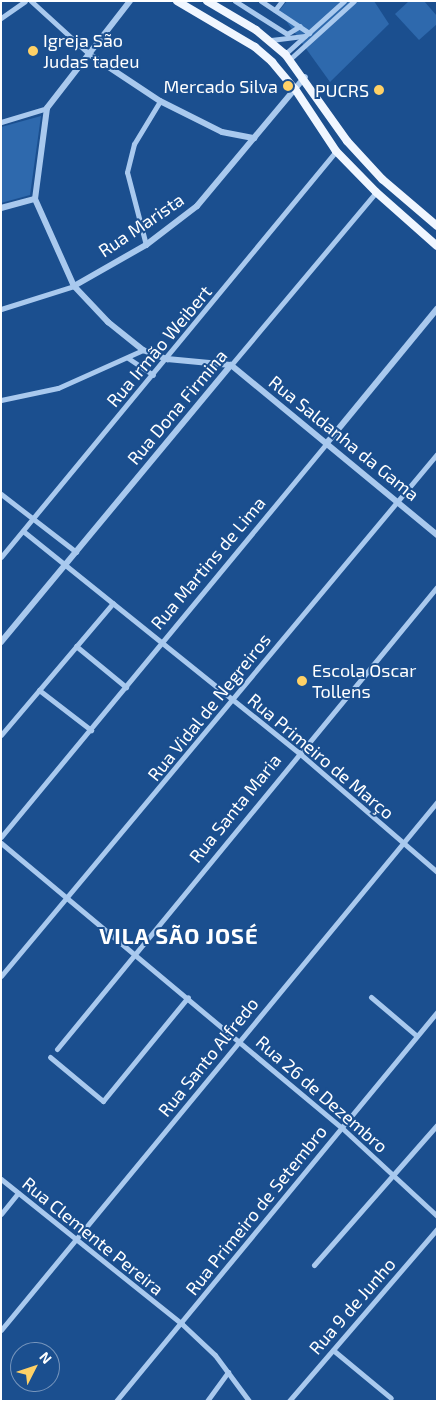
<!DOCTYPE html>
<meta charset="utf-8">
<style>
body{margin:0}
#map{position:relative;width:438px;height:1402px;overflow:hidden;background:#1b4f8f;font-family:"Exo 2",sans-serif}
div>[style]{position:absolute}
.green>*{inset:0;background:#2e69ad}
.minor>*{height:5px;margin:-2.5px;padding:0 2.5px;transform-origin:2.5px;border-radius:2.5px;background:#a9c9ee}
.tertiary>*{height:6px;margin:-3px;padding:0 3px;transform-origin:3px;border-radius:3px;background:#a9c9ee}
.primary>*{height:8px;margin:-4px;padding:0 4px;transform-origin:4px;border-radius:4px;background:#f0f6ff}
.dots>*{width:14px;height:14px;translate:-50% -50%;box-sizing:border-box;border:2px solid #1b4f8f;border-radius:50%}
span{translate:-50% -50%;white-space:nowrap;text-align:center;line-height:1.15;-webkit-text-stroke:4px #1b4f8f;paint-order:stroke}
.poi-label{font-size:18px;color:#fff}
.left{translate:0 -50%;text-align:left}
.right{translate:-100% -50%;text-align:right}
.street-label{font-size:18px;color:#fff}
.district-label{font-size:22px;color:#fff;font-weight:700;letter-spacing:1px}
.frame{position:absolute;inset:0;border:2px solid #fff;pointer-events:none}
.north{position:absolute;left:10px;top:1342px;width:50px;height:50px;box-sizing:border-box;background:#1b4f8f;border:1px solid #7695bc;border-radius:50%;rotate:49deg;font-size:14px;font-weight:700;line-height:20px;text-align:center;color:#fff}
.north::after{content:'';display:block;margin:auto;width:18px;height:22px;background:#ffd166;clip-path:polygon(50% 0,100% 100%,50% 72%,0 100%)}
</style>
<div id="map">
<div class="green">
<div style="clip-path:polygon(287px 1px,374px 1px,389px 24px,330px 82px,279px 11px)"></div>
<div style="clip-path:polygon(409px 1px,424px 1px,437px 16px,437px 24px,419px 40px,395px 14px)"></div>
<div style="clip-path:polygon(41px 116px,30px 195px,1px 203px,1px 127px)"></div>
</div>
<div class="minor">
<div style="left:31px;top:1px;width:79px;rotate:42.4deg"></div>
<div style="left:235px;top:1px;width:62px;rotate:32.4deg"></div>
<div style="left:287px;top:34px;width:15px;rotate:-32deg"></div>
<div style="left:261px;top:1px;width:58px;rotate:33.7deg"></div>
<div style="left:275px;top:10px;width:11px;rotate:-52deg"></div>
<div style="left:1px;top:18px;width:29px;rotate:-35deg"></div>
<div style="left:271px;top:40px;width:34px;rotate:-7deg"></div>
<div style="left:285px;top:54px;width:79px;rotate:-41.9deg"></div>
<div style="left:290px;top:59px;width:86px;rotate:-42.2deg"></div>
<div style="left:1px;top:122px;width:48px;rotate:-16.9deg"></div>
<div style="left:146px;top:245px;width:75px;rotate:-104.6deg"></div>
<div style="left:127px;top:172px;width:29px;rotate:-76deg"></div>
<div style="left:134px;top:144px;width:50px;rotate:-58.8deg"></div>
<div style="left:1px;top:309px;width:77px;rotate:-17.5deg"></div>
<div style="left:128px;top:358px;width:30px;rotate:34deg"></div>
<div style="left:231px;top:365px;width:226px;rotate:-50deg"></div>
<div style="left:1px;top:400px;width:58px;rotate:-11.9deg"></div>
<div style="left:58px;top:388px;width:93px;rotate:-24.1deg"></div>
<div style="left:1px;top:494px;width:95px;rotate:37.7deg"></div>
<div style="left:23px;top:531px;width:353px;rotate:38.8deg"></div>
<div style="left:298px;top:752px;width:184px;rotate:40.8deg"></div>
<div style="left:1px;top:557px;width:526px;rotate:-50.47deg"></div>
<div style="left:76px;top:646px;width:65px;rotate:39.4deg"></div>
<div style="left:39px;top:690px;width:66px;rotate:37.6deg"></div>
<div style="left:1px;top:735px;width:173px;rotate:-49.7deg"></div>
<div style="left:1px;top:837px;width:510px;rotate:-50.41deg"></div>
<div style="left:1px;top:843px;width:443px;rotate:39.9deg"></div>
<div style="left:341px;top:1127px;width:131px;rotate:42.8deg"></div>
<div style="left:1px;top:976px;width:680px;rotate:-50.13deg"></div>
<div style="left:371px;top:997px;width:60px;rotate:40.3deg"></div>
<div style="left:57px;top:1049px;width:598px;rotate:-50.56deg"></div>
<div style="left:50px;top:1057px;width:69px;rotate:39.7deg"></div>
<div style="left:103px;top:1101px;width:134px;rotate:-50.7deg"></div>
<div style="left:1px;top:1179px;width:232px;rotate:38.7deg"></div>
<div style="left:182px;top:1324px;width:45px;rotate:43.2deg"></div>
<div style="left:215px;top:1355px;width:57px;rotate:53.5deg"></div>
<div style="left:1px;top:1214px;width:27px;rotate:-51deg"></div>
<div style="left:314px;top:1265px;width:186px;rotate:-48.7deg"></div>
<div style="left:1px;top:1330px;width:685px;rotate:-50.45deg"></div>
<div style="left:333px;top:1350px;width:75px;rotate:39.6deg"></div>
<div style="left:116px;top:1401px;width:504px;rotate:-50.47deg"></div>
<div style="left:207px;top:1401px;width:36px;rotate:-54deg"></div>
<div style="left:289px;top:1401px;width:227px;rotate:-49.3deg"></div>
</div>
<div class="tertiary">
<div style="left:130px;top:1px;width:135px;rotate:127.8deg"></div>
<div style="left:47px;top:108px;width:92px;rotate:97.5deg"></div>
<div style="left:35px;top:199px;width:95px;rotate:65.9deg"></div>
<div style="left:74px;top:286px;width:50px;rotate:46.6deg"></div>
<div style="left:108px;top:322px;width:45px;rotate:38.7deg"></div>
<div style="left:143px;top:350px;width:26px;rotate:21deg"></div>
<div style="left:167px;top:359px;width:64px;rotate:5.4deg"></div>
<div style="left:231px;top:365px;width:267px;rotate:39.5deg"></div>
<div style="left:89px;top:54px;width:85px;rotate:33.5deg"></div>
<div style="left:160px;top:101px;width:69px;rotate:26.6deg"></div>
<div style="left:222px;top:132px;width:33px;rotate:11deg"></div>
<div style="left:1px;top:208px;width:35px;rotate:-15deg"></div>
<div style="left:74px;top:286px;width:83px;rotate:-29.7deg"></div>
<div style="left:146px;top:245px;width:64px;rotate:-37.4deg"></div>
<div style="left:197px;top:206px;width:168px;rotate:-50.1deg"></div>
<div style="left:326px;top:444px;width:175px;rotate:-50.6deg"></div>
<div style="left:1px;top:642px;width:360px;rotate:-50.3deg"></div>
</div>
<div class="primary">
<div style="left:177px;top:1px;width:91px;rotate:30.5deg"></div>
<div style="left:255px;top:47px;width:23px;rotate:41deg"></div>
<div style="left:272px;top:62px;width:35px;rotate:50deg"></div>
<div style="left:295px;top:89px;width:74px;rotate:56.5deg"></div>
<div style="left:336px;top:151px;width:57px;rotate:45.7deg"></div>
<div style="left:376px;top:192px;width:81px;rotate:41.5deg"></div>
<div style="left:207px;top:1px;width:57px;rotate:30.6deg"></div>
<div style="left:256px;top:30px;width:38px;rotate:40deg"></div>
<div style="left:285px;top:54px;width:107px;rotate:54.5deg"></div>
<div style="left:347px;top:141px;width:52px;rotate:47.4deg"></div>
<div style="left:382px;top:179px;width:72px;rotate:40.5deg"></div>
</div>
<div class="dots">
<div style="left:33px;top:51px;background:#ffd166"></div>
<div style="left:288px;top:86px;background:#ffd166"></div>
<div style="left:379px;top:90px;background:#ffd166"></div>
<div style="left:302px;top:681px;background:#ffd166"></div>
</div>
<div class="poi-label">
<span class="left" style="left:43px;top:51px">Igreja São<br>Judas tadeu</span>
<span class="right" style="left:278px;top:86px">Mercado Silva</span>
<span class="right" style="left:369px;top:90px">PUCRS</span>
<span class="left" style="left:312px;top:681px">Escola Oscar<br>Tollens</span>
</div>
<div class="street-label">
<span style="left:141px;top:225px;rotate:-34deg">Rua Marista</span>
<span style="left:159px;top:346px;rotate:-50deg">Rua Irmão Weibert</span>
<span style="left:177px;top:407px;rotate:-50deg">Rua Dona Firmina</span>
<span style="left:344px;top:438px;rotate:39deg">Rua Saldanha da Gama</span>
<span style="left:208px;top:563px;rotate:-50deg">Rua Martins de Lima</span>
<span style="left:209px;top:707px;rotate:-51deg">Rua Vidal de Negreiros</span>
<span style="left:321px;top:756px;rotate:40deg">Rua Primeiro de Março</span>
<span style="left:235px;top:808px;rotate:-51deg">Rua Santa Maria</span>
<span style="left:208px;top:1057px;rotate:-51deg">Rua Santo Alfredo</span>
<span style="left:322px;top:1094px;rotate:41deg">Rua 26 de Dezembro</span>
<span style="left:256px;top:1210px;rotate:-51deg">Rua Primeiro de Setembro</span>
<span style="left:93px;top:1236px;rotate:39deg">Rua Clemente Pereira</span>
<span style="left:352px;top:1306px;rotate:-49deg">Rua 9 de Junho</span>
</div>
<div class="district-label">
<span style="left:179px;top:936px">VILA SÃO JOSÉ</span>
</div>
<div class="frame"></div>
<div class="north">N</div>
</div>
